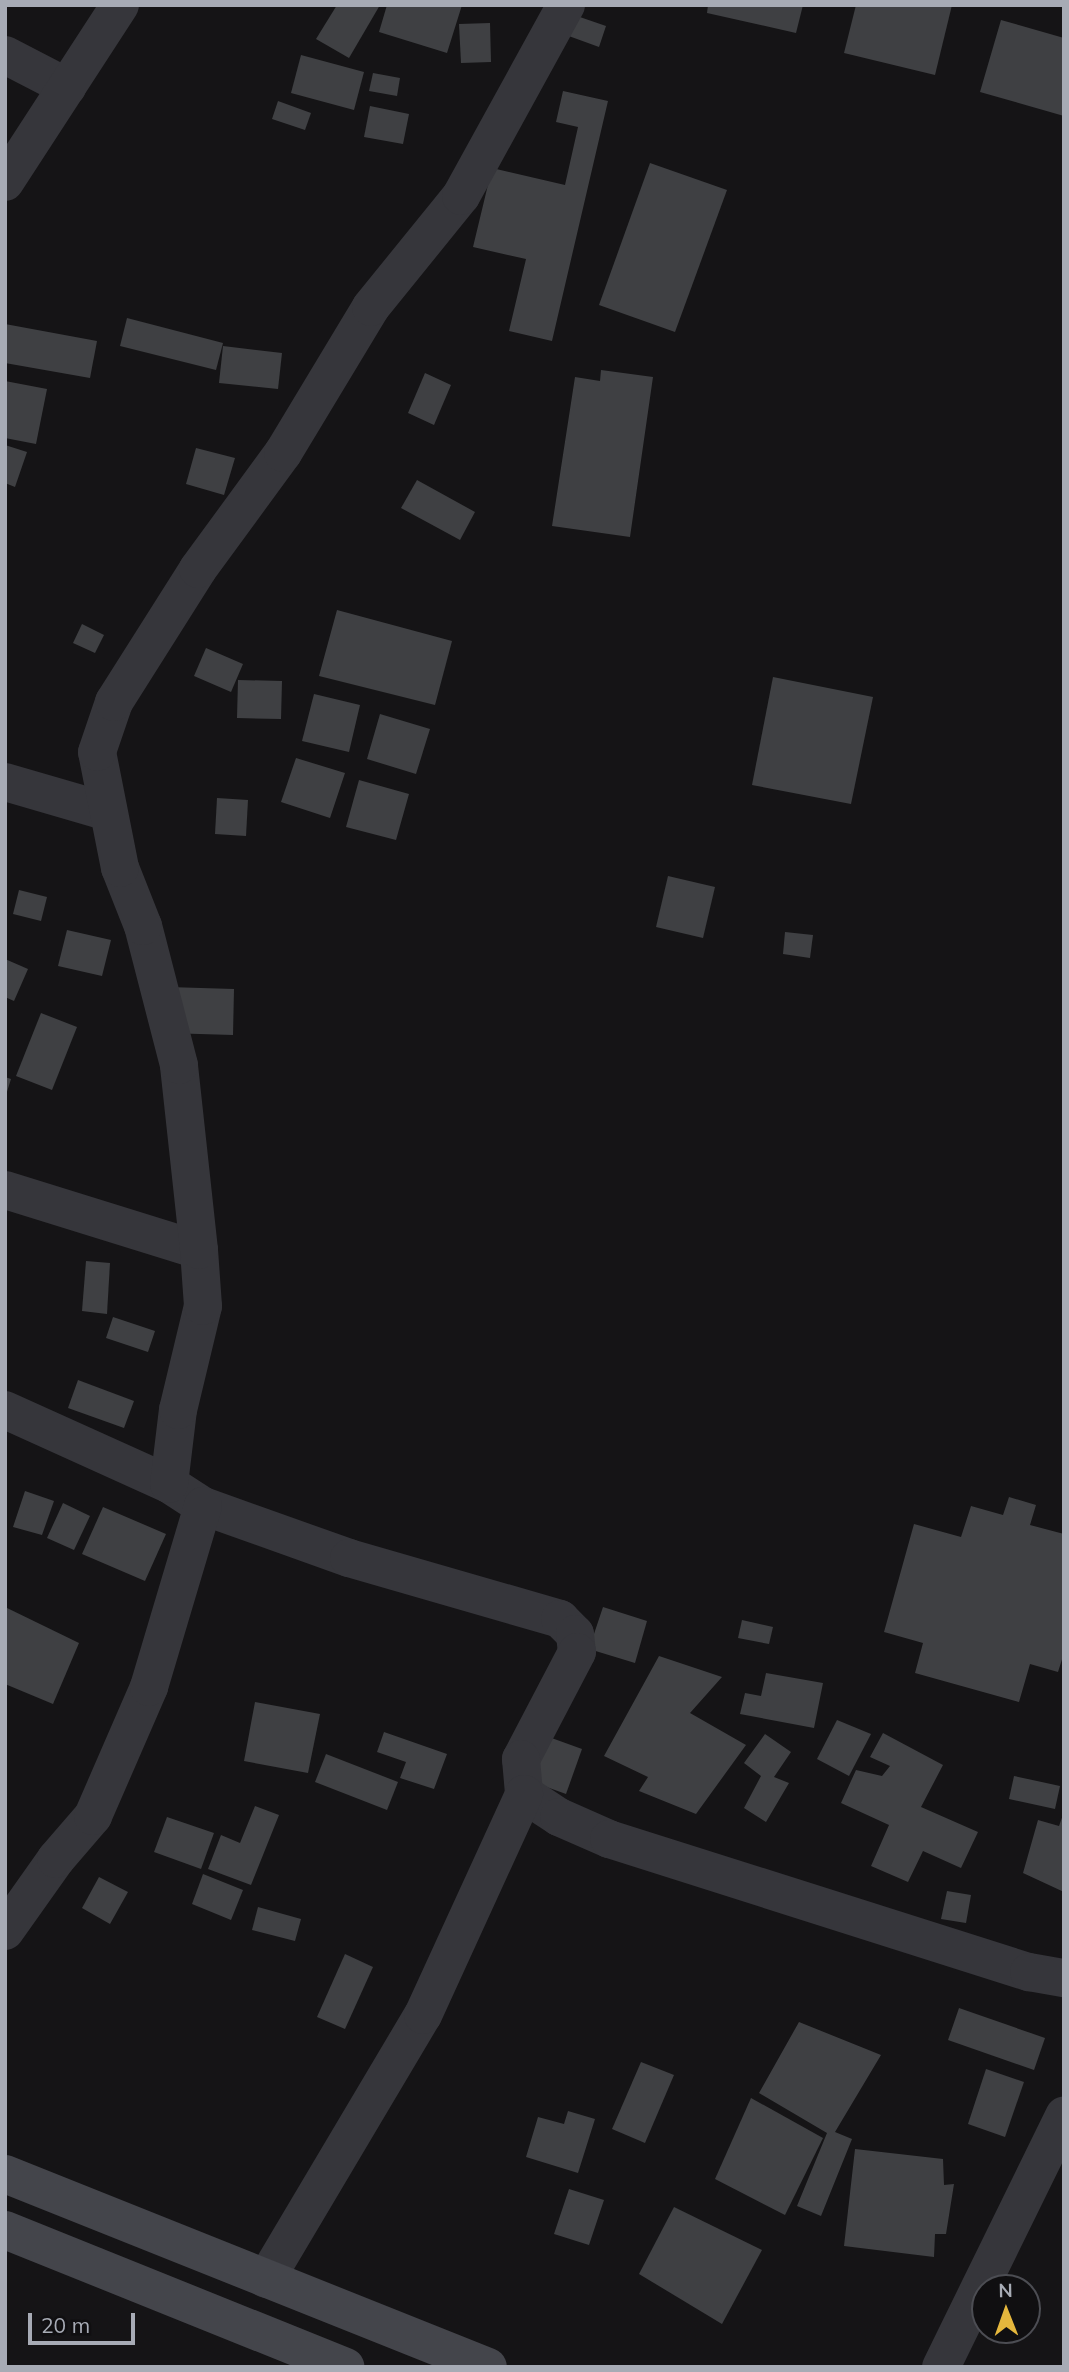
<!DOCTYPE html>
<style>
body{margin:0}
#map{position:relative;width:1069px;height:2372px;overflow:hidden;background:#151416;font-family:Mulish,sans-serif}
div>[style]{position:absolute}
.building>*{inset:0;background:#3f4043}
.minor>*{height:38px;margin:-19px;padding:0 19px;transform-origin:19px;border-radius:19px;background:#36363b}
.secondary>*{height:38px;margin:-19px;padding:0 19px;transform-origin:19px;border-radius:19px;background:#44454b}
span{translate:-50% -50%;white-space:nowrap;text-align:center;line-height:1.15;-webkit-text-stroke:6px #100f11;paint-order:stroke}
.frame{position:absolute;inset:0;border:7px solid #a7abb5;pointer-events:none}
.north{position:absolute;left:971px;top:2274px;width:70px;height:70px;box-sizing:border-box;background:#100f11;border:2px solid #4c4d53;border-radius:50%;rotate:359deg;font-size:19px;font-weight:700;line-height:28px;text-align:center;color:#a7abb5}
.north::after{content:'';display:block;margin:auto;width:24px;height:32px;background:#e5b73d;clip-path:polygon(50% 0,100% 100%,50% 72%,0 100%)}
.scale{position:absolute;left:28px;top:2313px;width:107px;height:32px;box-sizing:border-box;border:4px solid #a7abb5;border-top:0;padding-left:9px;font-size:21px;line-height:24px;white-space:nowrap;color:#a7abb5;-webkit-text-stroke:5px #100f11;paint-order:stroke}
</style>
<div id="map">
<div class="building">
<div style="clip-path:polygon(337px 5px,380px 5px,349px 58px,316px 39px)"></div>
<div style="clip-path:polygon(387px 5px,462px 5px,447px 53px,379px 32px)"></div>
<div style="clip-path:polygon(708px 5px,803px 5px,796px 33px,707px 13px)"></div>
<div style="clip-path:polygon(856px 5px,952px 5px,935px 75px,844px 53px)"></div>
<div style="clip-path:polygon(574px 15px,606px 26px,599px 47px,566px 35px)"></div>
<div style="clip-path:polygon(1001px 20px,1064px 38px,1064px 116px,980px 92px)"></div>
<div style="clip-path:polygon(490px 23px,491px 62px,461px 63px,459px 24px)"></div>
<div style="clip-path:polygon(301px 55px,364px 72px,354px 110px,291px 93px)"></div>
<div style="clip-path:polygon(373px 73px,400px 78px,397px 96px,369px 91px)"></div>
<div style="clip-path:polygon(563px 91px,608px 101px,552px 341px,509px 331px,526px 259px,473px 247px,492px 168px,565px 185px,578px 127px,556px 122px)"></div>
<div style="clip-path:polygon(278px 101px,311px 113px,305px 130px,272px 119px)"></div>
<div style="clip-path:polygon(370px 106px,409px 114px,403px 144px,364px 137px)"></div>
<div style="clip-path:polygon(650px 163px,727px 190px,675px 332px,599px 305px)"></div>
<div style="clip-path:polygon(127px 318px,223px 343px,216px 370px,120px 346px)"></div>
<div style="clip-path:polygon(5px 324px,97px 341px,90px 378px,5px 363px)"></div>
<div style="clip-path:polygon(223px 346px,282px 353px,278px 389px,219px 383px)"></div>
<div style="clip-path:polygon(601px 370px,653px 377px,630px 537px,552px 526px,575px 377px,600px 381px)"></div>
<div style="clip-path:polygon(425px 373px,451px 385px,434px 425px,408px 413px)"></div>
<div style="clip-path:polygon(5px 381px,47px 389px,36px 444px,5px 438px)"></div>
<div style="clip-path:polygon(5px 445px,27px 452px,15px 487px,5px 483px)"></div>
<div style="clip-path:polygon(196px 448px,235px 458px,224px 495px,186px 484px)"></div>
<div style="clip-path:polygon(417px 480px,475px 512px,460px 540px,401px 508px)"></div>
<div style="clip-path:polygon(337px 610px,452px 641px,435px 705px,319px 676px)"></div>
<div style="clip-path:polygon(82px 624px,104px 635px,95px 653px,73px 643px)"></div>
<div style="clip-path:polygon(206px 648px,243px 664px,231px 692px,194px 676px)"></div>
<div style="clip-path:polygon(773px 677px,873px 697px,851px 804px,752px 785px)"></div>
<div style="clip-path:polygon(238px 680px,282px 681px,281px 719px,237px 718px)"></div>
<div style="clip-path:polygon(314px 694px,360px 705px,349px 752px,302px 741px)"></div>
<div style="clip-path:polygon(380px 714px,430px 729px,416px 774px,367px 759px)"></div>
<div style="clip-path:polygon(296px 758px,345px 773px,330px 818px,281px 802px)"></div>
<div style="clip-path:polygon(359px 780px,409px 794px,396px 840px,346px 827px)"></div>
<div style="clip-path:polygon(217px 798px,248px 800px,246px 836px,215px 834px)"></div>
<div style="clip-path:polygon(668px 876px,715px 887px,703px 938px,656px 927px)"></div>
<div style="clip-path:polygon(19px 890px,47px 897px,41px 921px,13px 914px)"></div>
<div style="clip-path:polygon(67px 930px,111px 940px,102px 976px,58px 966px)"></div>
<div style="clip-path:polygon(785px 932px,813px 935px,810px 958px,783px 954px)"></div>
<div style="clip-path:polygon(5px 959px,28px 969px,14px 1001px,5px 997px)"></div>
<div style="clip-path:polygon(168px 987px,234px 989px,233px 1035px,166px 1033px)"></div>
<div style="clip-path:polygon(41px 1013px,77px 1027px,52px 1090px,16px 1076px)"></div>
<div style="clip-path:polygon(5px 1077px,11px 1079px,6px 1095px,5px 1094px)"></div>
<div style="clip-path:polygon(86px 1261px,110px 1263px,107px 1314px,82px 1311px)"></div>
<div style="clip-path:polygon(113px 1317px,155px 1331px,148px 1352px,106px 1338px)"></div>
<div style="clip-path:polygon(78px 1380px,134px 1401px,124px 1428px,68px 1408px)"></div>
<div style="clip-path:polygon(25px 1491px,54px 1501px,42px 1535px,13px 1527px)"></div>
<div style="clip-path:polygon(1009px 1497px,1036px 1505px,1030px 1525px,1064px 1534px,1064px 1653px,1058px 1672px,1030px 1664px,1019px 1702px,915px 1673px,923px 1643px,884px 1632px,914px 1524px,961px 1537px,971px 1506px,1003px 1515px)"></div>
<div style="clip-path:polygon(63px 1503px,90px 1516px,74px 1550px,47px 1538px)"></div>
<div style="clip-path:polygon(103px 1507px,166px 1534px,145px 1581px,82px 1554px)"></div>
<div style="clip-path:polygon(5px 1607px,79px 1643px,53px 1704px,5px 1684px)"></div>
<div style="clip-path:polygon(603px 1607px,647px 1621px,635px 1663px,589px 1649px)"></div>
<div style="clip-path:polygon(742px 1620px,773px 1627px,769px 1644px,738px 1638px)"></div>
<div style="clip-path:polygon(659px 1656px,722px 1677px,690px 1713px,746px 1745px,696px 1814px,639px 1791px,648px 1777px,604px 1756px)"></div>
<div style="clip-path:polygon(766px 1673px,823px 1683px,814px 1728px,740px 1714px,745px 1693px,761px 1696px)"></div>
<div style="clip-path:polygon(255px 1702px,320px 1714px,308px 1773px,244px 1761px)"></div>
<div style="clip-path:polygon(837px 1720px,871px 1734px,849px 1776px,817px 1759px)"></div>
<div style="clip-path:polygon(384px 1732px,447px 1754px,434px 1789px,400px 1778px,406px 1762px,377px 1752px)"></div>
<div style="clip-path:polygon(883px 1733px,943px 1765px,921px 1807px,978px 1832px,961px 1868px,923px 1851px,908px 1882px,871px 1866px,889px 1825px,841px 1803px,856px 1770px,882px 1776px,890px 1766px,870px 1757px)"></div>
<div style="clip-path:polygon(765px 1734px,791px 1752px,774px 1777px,789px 1783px,766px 1822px,744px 1808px,761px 1776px,744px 1763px)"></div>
<div style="clip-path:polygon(546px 1736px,582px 1749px,566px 1794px,530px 1781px)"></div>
<div style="clip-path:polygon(326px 1754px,398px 1782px,387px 1810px,315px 1782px)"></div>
<div style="clip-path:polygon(1014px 1776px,1060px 1786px,1055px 1809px,1009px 1799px)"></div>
<div style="clip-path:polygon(255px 1806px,279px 1815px,251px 1885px,208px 1869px,221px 1835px,240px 1843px)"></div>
<div style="clip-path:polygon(1064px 1812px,1064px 1892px,1023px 1873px,1038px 1820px,1059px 1826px)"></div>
<div style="clip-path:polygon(167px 1817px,214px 1833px,201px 1869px,154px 1852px)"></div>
<div style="clip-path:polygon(203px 1874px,243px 1890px,231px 1920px,192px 1904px)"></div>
<div style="clip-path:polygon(99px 1877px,128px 1892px,110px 1924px,82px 1908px)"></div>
<div style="clip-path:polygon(947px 1891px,971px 1895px,966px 1923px,941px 1919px)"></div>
<div style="clip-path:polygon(258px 1907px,301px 1919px,295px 1941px,252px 1930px)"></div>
<div style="clip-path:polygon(345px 1954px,373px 1967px,345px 2029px,317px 2017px)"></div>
<div style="clip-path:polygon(959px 2008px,1045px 2038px,1034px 2070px,948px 2040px)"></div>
<div style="clip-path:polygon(799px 2022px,881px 2055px,835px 2132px,852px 2139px,821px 2216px,797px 2206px,827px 2133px,759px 2093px)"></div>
<div style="clip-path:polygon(641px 2062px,674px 2075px,645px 2143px,612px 2129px)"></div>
<div style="clip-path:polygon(986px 2069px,1024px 2082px,1005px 2137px,968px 2124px)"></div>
<div style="clip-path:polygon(751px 2098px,823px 2138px,785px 2215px,715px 2179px)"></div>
<div style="clip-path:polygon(568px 2111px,595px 2119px,578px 2173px,526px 2157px,538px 2117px,564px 2124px)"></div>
<div style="clip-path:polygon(855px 2149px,943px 2159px,944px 2185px,954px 2184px,946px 2234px,935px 2234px,934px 2257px,844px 2246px)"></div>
<div style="clip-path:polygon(569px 2189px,604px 2200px,589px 2245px,554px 2234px)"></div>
<div style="clip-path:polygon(674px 2207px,762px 2250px,722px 2324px,639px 2274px)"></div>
</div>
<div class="minor">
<div style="left:5px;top:55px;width:70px;rotate:27.3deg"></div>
<div style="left:5px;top:182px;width:211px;rotate:-57deg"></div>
<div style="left:5px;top:782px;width:104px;rotate:16.2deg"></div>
<div style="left:5px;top:1190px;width:203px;rotate:17.2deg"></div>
<div style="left:5px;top:1410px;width:180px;rotate:24.3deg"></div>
<div style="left:169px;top:1484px;width:40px;rotate:32.9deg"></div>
<div style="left:203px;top:1506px;width:155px;rotate:19.6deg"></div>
<div style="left:349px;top:1558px;width:220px;rotate:16.1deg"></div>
<div style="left:560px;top:1619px;width:21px;rotate:45deg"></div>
<div style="left:575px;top:1634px;width:18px;rotate:84deg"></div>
<div style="left:577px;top:1652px;width:121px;rotate:117.6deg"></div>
<div style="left:521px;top:1759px;width:35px;rotate:85deg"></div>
<div style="left:524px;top:1794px;width:42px;rotate:33.3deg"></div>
<div style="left:559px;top:1817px;width:55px;rotate:23.7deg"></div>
<div style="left:609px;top:1839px;width:441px;rotate:17.6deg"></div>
<div style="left:1029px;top:1972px;width:36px;rotate:10deg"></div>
<div style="left:169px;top:1484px;width:75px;rotate:-83.1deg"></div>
<div style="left:178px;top:1410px;width:107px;rotate:-76.5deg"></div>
<div style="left:203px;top:1306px;width:56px;rotate:-94.1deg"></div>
<div style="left:199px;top:1250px;width:186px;rotate:-96.2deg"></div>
<div style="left:179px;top:1065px;width:144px;rotate:-104.5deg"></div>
<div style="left:143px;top:926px;width:62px;rotate:-111.6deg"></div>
<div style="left:120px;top:868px;width:118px;rotate:-101.2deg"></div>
<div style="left:97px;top:752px;width:53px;rotate:-71.2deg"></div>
<div style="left:114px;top:702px;width:157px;rotate:-57.7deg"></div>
<div style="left:198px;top:569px;width:144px;rotate:-53.8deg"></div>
<div style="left:283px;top:453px;width:170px;rotate:-58.9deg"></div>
<div style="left:371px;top:307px;width:143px;rotate:-51deg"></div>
<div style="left:461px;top:196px;width:218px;rotate:-61.2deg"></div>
<div style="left:5px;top:1931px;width:88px;rotate:-54.7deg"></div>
<div style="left:56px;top:1859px;width:57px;rotate:-49.3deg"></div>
<div style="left:93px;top:1816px;width:141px;rotate:-66.5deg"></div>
<div style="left:149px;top:1687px;width:189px;rotate:-73.4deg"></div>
<div style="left:266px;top:2279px;width:307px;rotate:-59.3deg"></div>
<div style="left:423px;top:2015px;width:243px;rotate:-65.4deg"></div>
<div style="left:941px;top:2367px;width:280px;rotate:-63.9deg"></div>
</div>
<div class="secondary">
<div style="left:5px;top:2174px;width:520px;rotate:21.78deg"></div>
<div style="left:5px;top:2230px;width:367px;rotate:21.9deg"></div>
</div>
<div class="frame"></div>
<div class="north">N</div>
<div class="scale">20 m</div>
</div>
